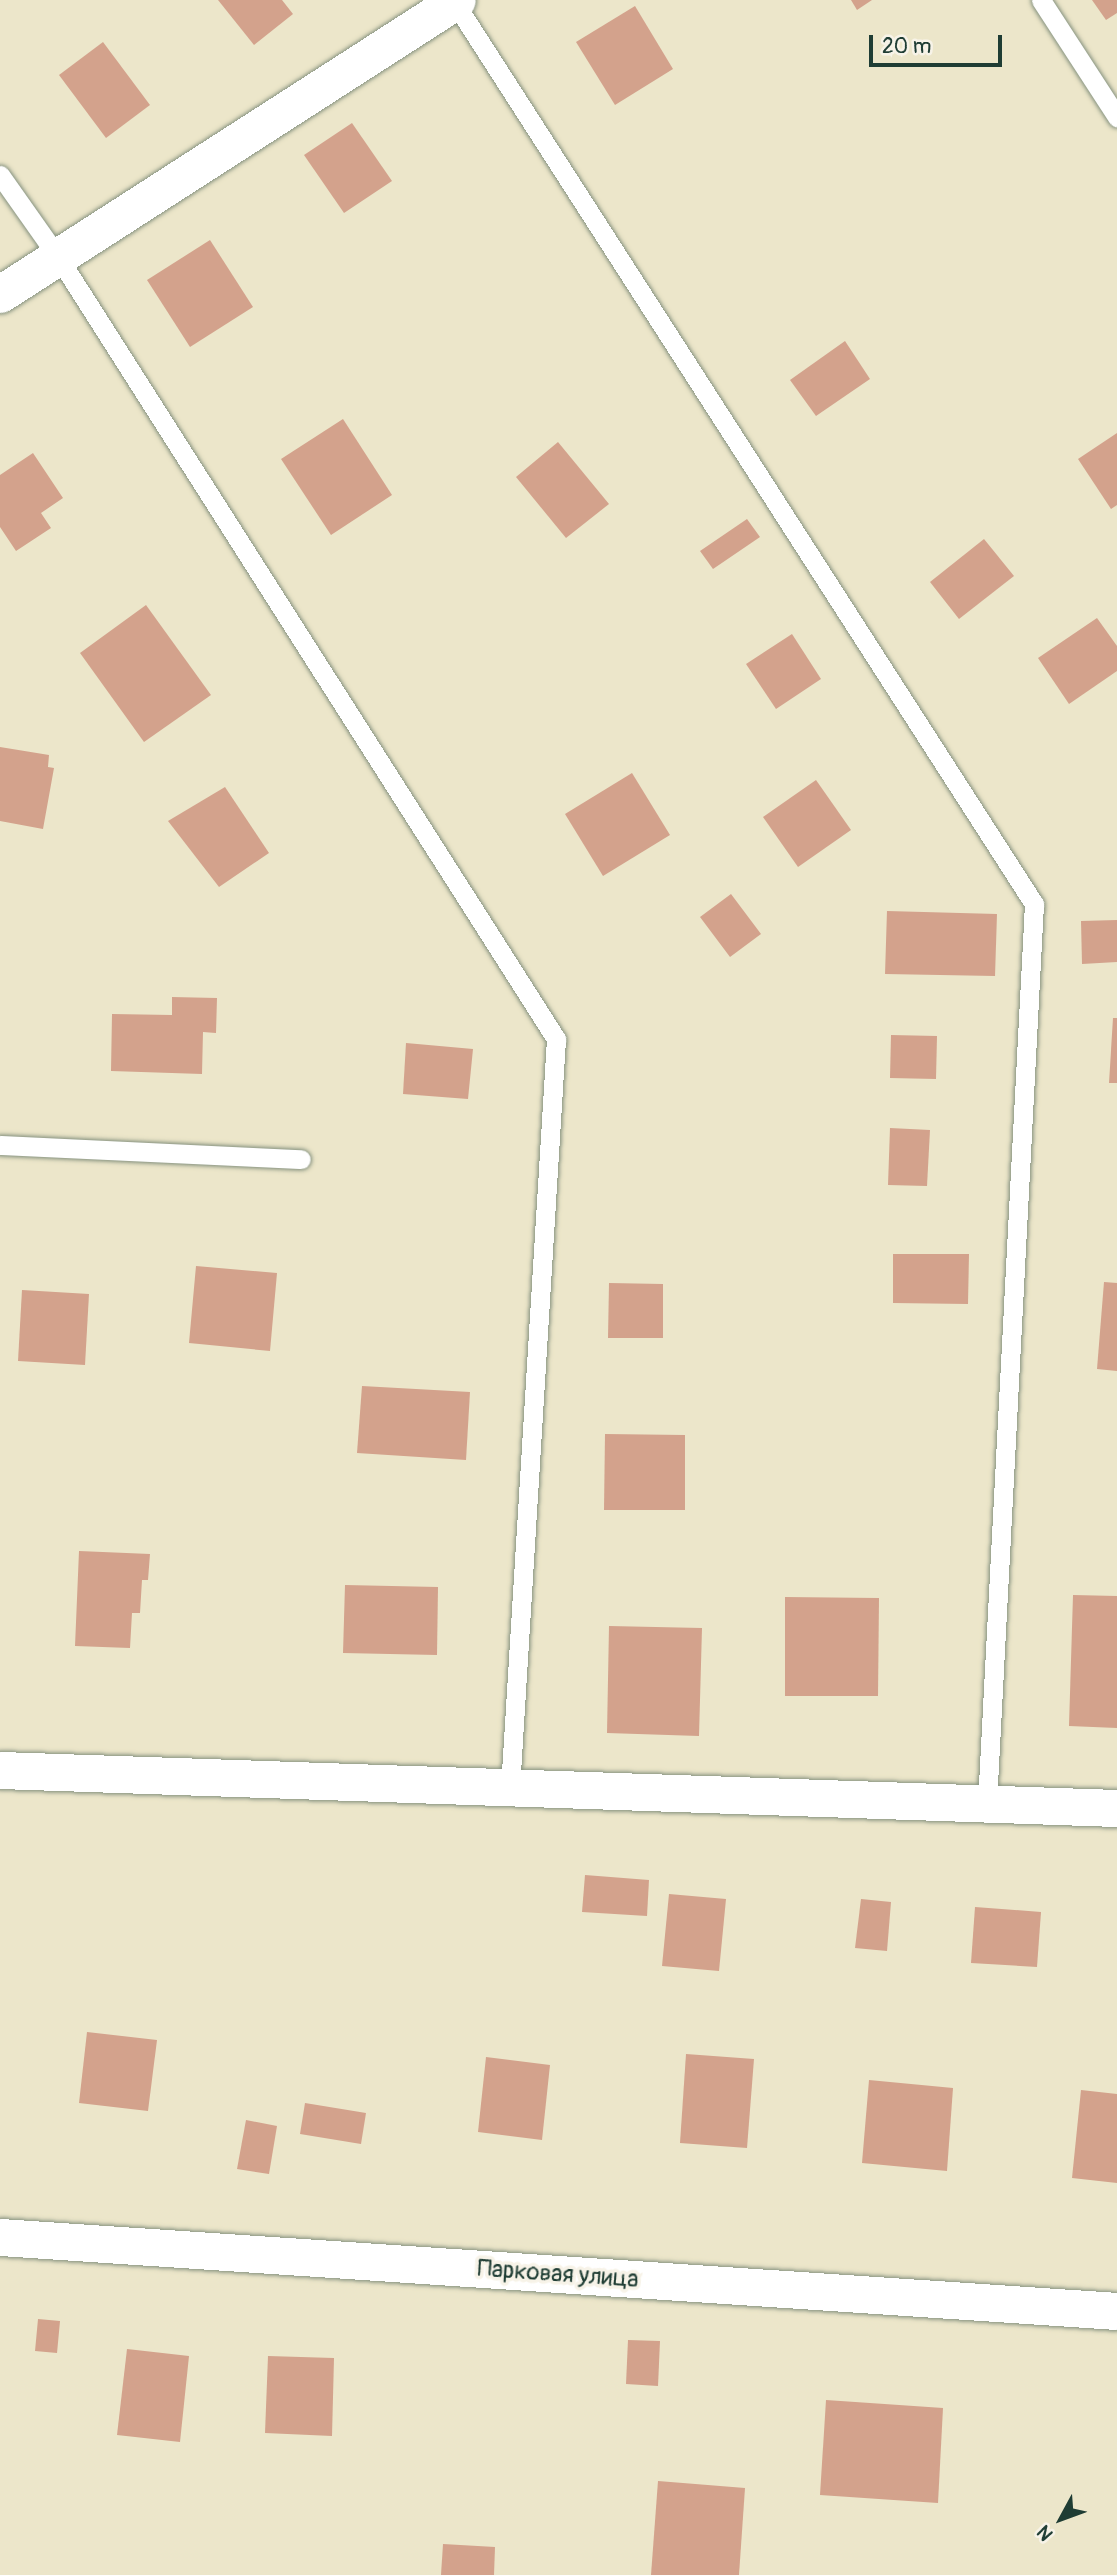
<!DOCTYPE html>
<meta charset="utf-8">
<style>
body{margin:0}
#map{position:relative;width:1117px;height:2575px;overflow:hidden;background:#ece6ca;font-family:Pangolin,sans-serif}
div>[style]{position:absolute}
.building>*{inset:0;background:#d3a28c}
.roads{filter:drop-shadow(0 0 2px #86927f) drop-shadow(0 0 2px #86927f)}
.lane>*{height:19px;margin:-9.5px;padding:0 9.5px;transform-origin:9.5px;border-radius:9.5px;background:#fff}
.street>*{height:37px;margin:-18.5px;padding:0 18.5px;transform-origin:18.5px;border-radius:18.5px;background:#fff}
span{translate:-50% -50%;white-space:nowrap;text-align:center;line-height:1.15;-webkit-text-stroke:7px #f7f3e8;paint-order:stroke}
.street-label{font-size:24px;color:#1f3d34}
.north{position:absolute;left:1026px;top:2484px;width:70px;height:70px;-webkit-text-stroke:5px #f7f3e8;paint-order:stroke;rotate:229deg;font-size:19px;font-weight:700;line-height:28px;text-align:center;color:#1f3d34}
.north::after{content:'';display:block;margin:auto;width:24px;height:32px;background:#1f3d34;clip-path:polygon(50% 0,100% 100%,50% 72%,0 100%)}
.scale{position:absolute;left:869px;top:35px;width:133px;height:32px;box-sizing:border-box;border:4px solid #1f3d34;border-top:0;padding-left:9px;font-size:21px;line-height:24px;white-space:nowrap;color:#1f3d34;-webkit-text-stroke:5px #f7f3e8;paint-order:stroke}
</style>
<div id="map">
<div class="building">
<div style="clip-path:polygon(218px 0,282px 0,293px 14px,254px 45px)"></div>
<div style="clip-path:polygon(851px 0,872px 0,857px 10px)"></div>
<div style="clip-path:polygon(1092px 0,1117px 0,1117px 13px,1106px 20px)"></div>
<div style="clip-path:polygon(635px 6px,673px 69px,615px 105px,576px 42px)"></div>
<div style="clip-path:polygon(103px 42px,150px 105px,106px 138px,59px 75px)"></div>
<div style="clip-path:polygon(352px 123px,392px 181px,344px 213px,304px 155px)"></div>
<div style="clip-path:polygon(210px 240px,253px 307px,190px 347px,147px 280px)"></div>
<div style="clip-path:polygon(845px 341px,870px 379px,816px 416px,790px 380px)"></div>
<div style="clip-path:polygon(343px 419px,392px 495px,331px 535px,281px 459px)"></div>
<div style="clip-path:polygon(1117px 433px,1117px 505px,1111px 509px,1078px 459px)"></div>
<div style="clip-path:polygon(558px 442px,609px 504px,566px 538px,516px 477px)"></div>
<div style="clip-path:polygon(33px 453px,63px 498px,41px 513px,51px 528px,16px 551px,0 527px,0 475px)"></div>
<div style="clip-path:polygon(747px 519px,760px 537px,713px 569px,700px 551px)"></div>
<div style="clip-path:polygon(984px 539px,1014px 576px,959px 619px,930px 582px)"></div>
<div style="clip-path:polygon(146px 605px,211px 695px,144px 742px,80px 653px)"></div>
<div style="clip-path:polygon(1097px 618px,1117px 646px,1117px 671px,1069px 704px,1038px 658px)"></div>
<div style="clip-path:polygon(792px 634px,821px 679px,776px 709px,746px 664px)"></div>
<div style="clip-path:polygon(0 747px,49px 755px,48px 767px,54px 768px,43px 829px,0 821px)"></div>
<div style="clip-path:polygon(632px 773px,670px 835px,603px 876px,565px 814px)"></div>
<div style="clip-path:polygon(816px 780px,851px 830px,798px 867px,763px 817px)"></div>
<div style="clip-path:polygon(225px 787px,269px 853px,219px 887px,168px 821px)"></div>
<div style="clip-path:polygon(731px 894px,761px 934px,730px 957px,700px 917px)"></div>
<div style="clip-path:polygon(887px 911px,997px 914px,995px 976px,885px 974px)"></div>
<div style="clip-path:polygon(1117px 920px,1117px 962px,1082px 964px,1081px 921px)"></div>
<div style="clip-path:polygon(172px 997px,217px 998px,216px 1033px,203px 1032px,202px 1074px,111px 1071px,112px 1014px,172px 1015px)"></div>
<div style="clip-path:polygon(1113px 1018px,1117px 1018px,1117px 1083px,1109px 1083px)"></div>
<div style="clip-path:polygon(891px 1035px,937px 1036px,936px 1079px,890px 1078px)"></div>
<div style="clip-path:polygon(406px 1043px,473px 1049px,468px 1099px,403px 1094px)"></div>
<div style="clip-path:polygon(890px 1128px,930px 1130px,927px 1186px,888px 1185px)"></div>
<div style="clip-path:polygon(893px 1254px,969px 1254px,968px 1304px,893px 1303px)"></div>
<div style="clip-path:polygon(196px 1266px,277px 1273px,270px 1351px,189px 1343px)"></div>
<div style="clip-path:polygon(1104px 1282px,1117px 1283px,1117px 1371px,1097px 1369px)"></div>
<div style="clip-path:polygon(609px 1283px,663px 1284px,663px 1338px,608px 1338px)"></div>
<div style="clip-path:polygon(22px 1290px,89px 1294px,85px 1365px,18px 1361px)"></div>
<div style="clip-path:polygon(362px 1386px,470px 1392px,466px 1460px,357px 1453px)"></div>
<div style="clip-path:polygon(605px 1434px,685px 1435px,685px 1510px,604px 1510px)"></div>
<div style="clip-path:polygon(79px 1551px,150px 1554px,148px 1580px,142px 1580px,140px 1613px,132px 1613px,130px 1648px,75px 1646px)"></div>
<div style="clip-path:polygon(345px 1585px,438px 1587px,437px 1655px,343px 1653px)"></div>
<div style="clip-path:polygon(1073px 1595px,1117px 1596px,1117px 1728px,1069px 1726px)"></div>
<div style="clip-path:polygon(785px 1597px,879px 1598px,878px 1696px,785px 1696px)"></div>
<div style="clip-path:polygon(609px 1626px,702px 1628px,699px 1736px,607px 1733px)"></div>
<div style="clip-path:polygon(585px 1875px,649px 1880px,647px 1916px,582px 1912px)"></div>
<div style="clip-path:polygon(669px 1894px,726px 1899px,719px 1971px,662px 1966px)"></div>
<div style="clip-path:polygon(861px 1899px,891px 1902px,887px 1951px,855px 1948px)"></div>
<div style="clip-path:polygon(975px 1907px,1041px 1912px,1037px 1967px,971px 1963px)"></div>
<div style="clip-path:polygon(87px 2032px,157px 2040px,148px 2111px,79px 2103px)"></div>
<div style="clip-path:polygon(686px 2054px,754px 2059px,747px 2148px,680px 2143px)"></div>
<div style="clip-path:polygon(486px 2057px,550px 2065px,542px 2140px,478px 2132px)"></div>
<div style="clip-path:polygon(869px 2080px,953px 2088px,947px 2171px,862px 2163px)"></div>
<div style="clip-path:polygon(1081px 2090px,1117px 2094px,1117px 2183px,1072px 2178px)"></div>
<div style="clip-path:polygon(305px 2103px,366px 2113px,361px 2144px,300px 2134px)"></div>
<div style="clip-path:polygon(246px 2120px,277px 2126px,269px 2174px,237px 2169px)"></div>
<div style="clip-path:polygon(38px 2319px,60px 2321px,57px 2353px,35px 2351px)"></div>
<div style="clip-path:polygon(628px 2340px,660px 2341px,658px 2386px,626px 2384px)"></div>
<div style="clip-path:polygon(127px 2349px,189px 2356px,180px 2442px,117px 2435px)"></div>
<div style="clip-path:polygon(268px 2356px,334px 2358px,332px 2436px,265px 2433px)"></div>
<div style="clip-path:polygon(826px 2400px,943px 2408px,938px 2503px,820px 2495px)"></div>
<div style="clip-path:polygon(658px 2481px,745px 2488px,739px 2575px,651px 2575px)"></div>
<div style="clip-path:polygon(443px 2544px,495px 2547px,494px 2575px,441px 2575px)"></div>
</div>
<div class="roads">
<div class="lane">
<div style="left:453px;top:0;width:1075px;rotate:57.27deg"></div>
<div style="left:1034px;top:904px;width:900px;rotate:92.99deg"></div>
<div style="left:1041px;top:0;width:140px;rotate:57deg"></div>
<div style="left:0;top:175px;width:104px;rotate:54.8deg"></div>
<div style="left:60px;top:260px;width:924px;rotate:57.51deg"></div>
<div style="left:556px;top:1039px;width:750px;rotate:93.51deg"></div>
<div style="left:0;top:1145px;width:301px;rotate:2.7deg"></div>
</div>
<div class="street">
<div style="left:0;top:294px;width:543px;rotate:-32.75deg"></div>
<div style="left:0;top:1770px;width:1118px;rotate:1.95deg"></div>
<div style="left:0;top:2237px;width:1119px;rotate:3.79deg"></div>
</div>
</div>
<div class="street-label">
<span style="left:558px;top:2274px;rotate:4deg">Парковая улица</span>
</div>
<div class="north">N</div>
<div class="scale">20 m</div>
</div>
